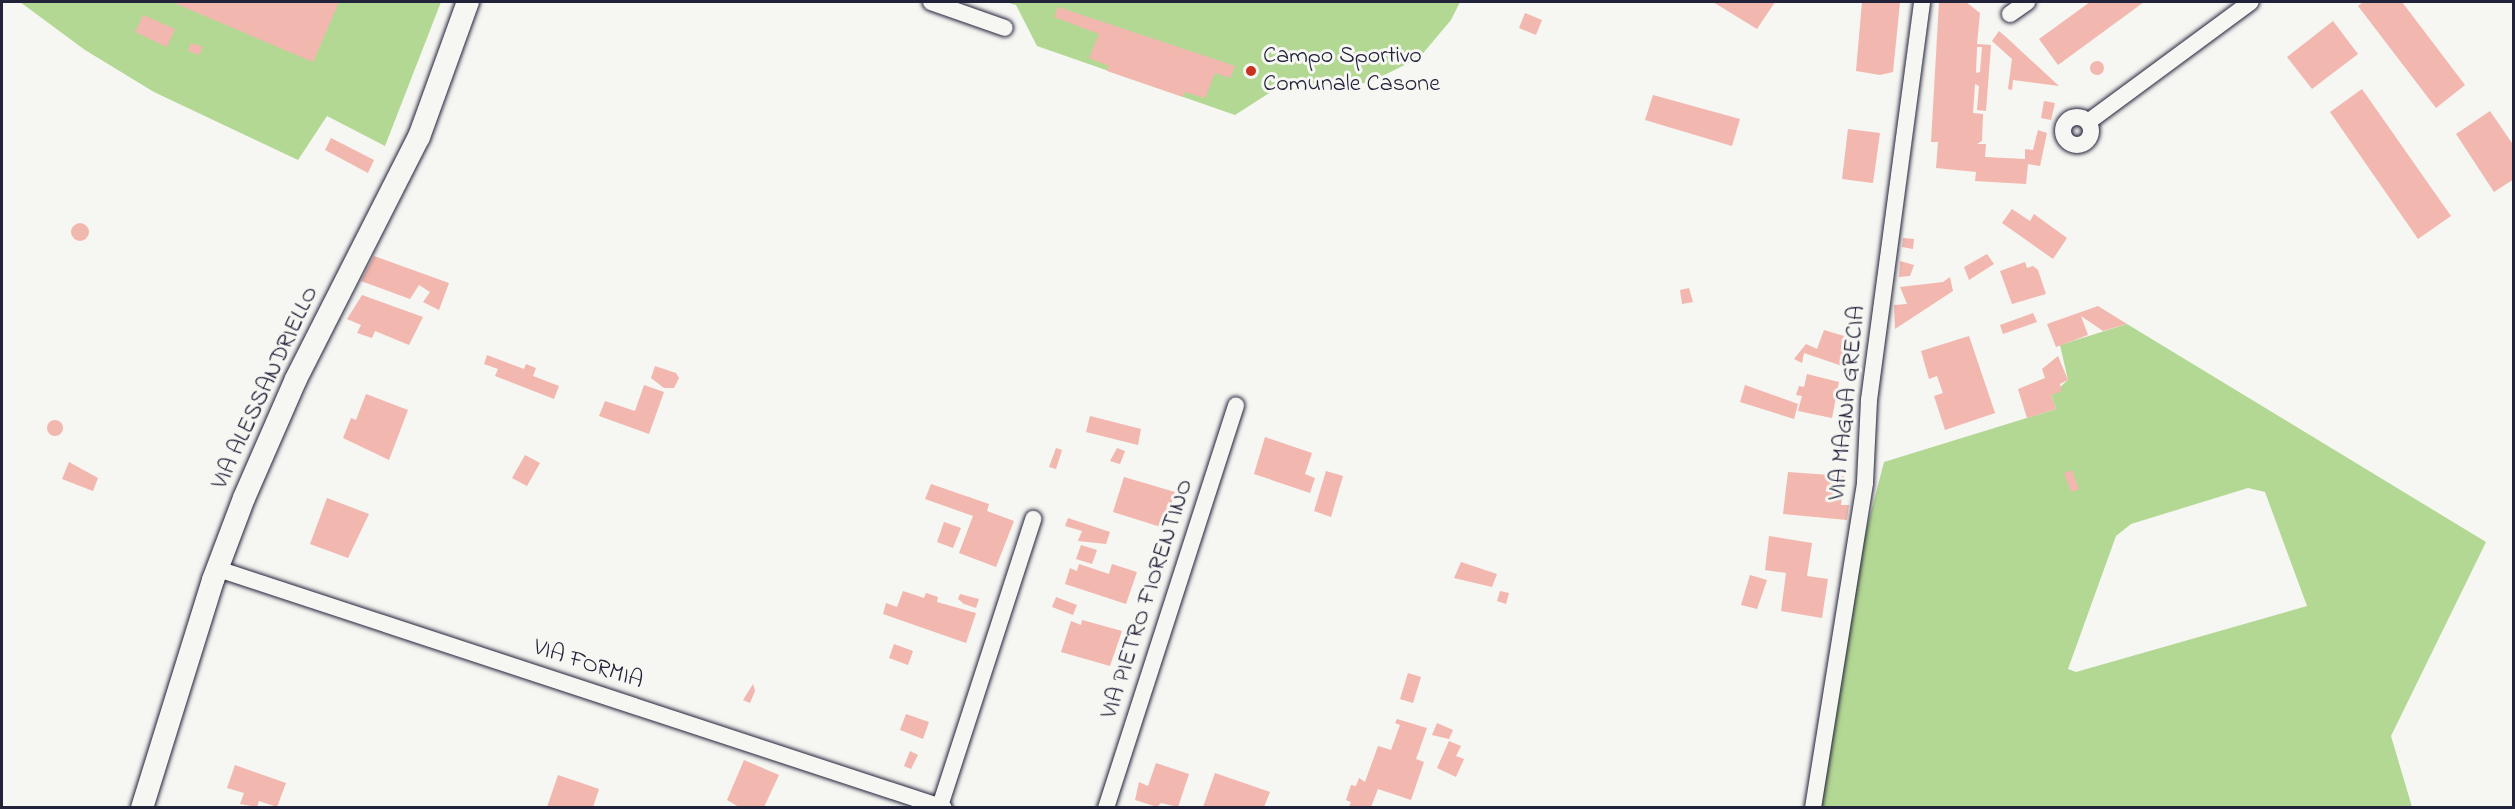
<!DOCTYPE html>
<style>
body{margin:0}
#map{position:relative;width:2515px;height:809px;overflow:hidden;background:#f6f6f2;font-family:"Indie Flower",sans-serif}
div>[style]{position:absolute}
.green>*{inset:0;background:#b3d893}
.building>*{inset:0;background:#f2b7ae}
.round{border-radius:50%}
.roads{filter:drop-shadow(0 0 2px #22223b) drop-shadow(0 0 2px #22223b)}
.street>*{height:16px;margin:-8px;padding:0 8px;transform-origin:8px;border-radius:8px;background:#f6f6f2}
.street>.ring{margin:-8px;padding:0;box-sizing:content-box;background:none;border:16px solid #f6f6f2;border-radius:50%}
.secondary>*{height:22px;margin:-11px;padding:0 11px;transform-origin:11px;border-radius:11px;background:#f6f6f2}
.dots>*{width:16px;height:16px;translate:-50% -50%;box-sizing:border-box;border:3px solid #f6f6f2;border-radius:50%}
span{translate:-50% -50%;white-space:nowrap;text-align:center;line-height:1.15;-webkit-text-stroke:6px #f6f6f2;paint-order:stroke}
.poi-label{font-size:24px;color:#22223b}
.left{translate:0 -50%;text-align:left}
.street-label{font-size:24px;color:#22223b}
.frame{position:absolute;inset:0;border:3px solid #22223b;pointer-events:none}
</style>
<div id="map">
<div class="green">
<div style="clip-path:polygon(20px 2px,441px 2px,385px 146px,327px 116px,298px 160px,154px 92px,85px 50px)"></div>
<div style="clip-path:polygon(1006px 2px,1460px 2px,1451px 20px,1419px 58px,1368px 83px,1280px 86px,1235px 115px,1037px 46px,1016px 5px)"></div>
<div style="clip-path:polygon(evenodd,2127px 324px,2486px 542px,2391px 736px,2412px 807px,1820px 808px,1863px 543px,1884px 462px,2056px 409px,2051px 395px,2068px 380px,2060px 345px,2127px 324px,2248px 488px,2265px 492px,2307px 606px,2076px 672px,2068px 669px,2116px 536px,2131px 524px,2248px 488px)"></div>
</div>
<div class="building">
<div style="clip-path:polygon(172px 2px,339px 2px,313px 62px)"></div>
<div style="clip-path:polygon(1713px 2px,1775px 2px,1757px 29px)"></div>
<div style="clip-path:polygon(1862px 2px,1900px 2px,1893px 72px,1880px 75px,1856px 71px)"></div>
<div style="clip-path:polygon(evenodd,1939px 2px,1966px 2px,1980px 13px,1977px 44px,1991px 45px,1986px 111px,1977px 110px,1979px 86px,1975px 84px,1973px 113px,1983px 114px,1982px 141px,1977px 144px,1986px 144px,1985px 157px,2025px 159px,2025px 149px,2033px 150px,2038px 130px,2047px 133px,2040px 166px,2028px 164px,2026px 184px,1975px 181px,1976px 172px,1936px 168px,1938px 142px,1931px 142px,1939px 2px,1977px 47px,1982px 47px,1980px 72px,1976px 73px,1977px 47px)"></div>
<div style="clip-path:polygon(2090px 2px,2144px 2px,2058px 65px,2039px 39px)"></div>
<div style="clip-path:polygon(2363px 2px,2402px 2px,2465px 85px,2436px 108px,2358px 6px)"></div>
<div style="clip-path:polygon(1058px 7px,1235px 66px,1230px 78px,1215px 73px,1205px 98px,1185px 92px,1183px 97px,1107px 71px,1109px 66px,1089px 58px,1099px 34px,1054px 17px)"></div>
<div style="clip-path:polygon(1525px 13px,1542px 20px,1536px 35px,1519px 28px)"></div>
<div style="clip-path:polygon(143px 15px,175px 29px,167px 47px,135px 32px)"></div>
<div style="clip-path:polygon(2333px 21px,2358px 54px,2312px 89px,2287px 57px)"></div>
<div style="clip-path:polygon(1999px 31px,2006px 37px,2059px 86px,2013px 80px,2012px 90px,2008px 89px,2012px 59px,1992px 41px)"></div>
<div style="clip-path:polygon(191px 43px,203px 47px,199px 55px,188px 51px)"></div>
<div class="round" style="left:2090px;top:61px;width:14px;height:14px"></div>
<div style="clip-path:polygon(2362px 89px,2451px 216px,2418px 239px,2330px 112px)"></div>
<div style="clip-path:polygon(1653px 95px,1740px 119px,1732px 146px,1645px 120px)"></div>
<div style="clip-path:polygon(2044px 101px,2055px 103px,2051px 120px,2041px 118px)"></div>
<div style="clip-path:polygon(2490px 111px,2514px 146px,2514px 179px,2494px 192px,2456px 134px)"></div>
<div style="clip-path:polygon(1848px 129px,1880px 133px,1873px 183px,1842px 179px)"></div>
<div style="clip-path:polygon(331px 138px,374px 160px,368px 173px,325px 150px)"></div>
<div style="clip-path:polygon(2012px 209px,2030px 221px,2034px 214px,2067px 238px,2053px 259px,2002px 223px)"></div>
<div class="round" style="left:71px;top:223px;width:18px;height:18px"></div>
<div style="clip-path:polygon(1903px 238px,1914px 239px,1913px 249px,1902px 247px)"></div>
<div style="clip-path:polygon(1987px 254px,1994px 264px,1969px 280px,1964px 267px)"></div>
<div style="clip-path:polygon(374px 256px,449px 283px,439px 310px,423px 302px,430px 292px,419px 285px,410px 299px,361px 281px)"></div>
<div style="clip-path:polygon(1900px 261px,1914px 265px,1910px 276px,1899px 277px)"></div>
<div style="clip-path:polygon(2025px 262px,2027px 268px,2033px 266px,2038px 270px,2046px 294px,2012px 304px,2000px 271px)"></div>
<div style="clip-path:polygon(1950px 277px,1953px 291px,1895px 329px,1894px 305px,1907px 304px,1900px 287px,1943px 282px)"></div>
<div style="clip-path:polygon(1689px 288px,1693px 302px,1682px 304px,1680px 290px)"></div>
<div style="clip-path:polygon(362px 295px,423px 317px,409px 345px,375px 331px,372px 338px,357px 333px,361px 325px,347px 319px)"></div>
<div style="clip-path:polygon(2098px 306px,2127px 324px,2103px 331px,2081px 316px,2088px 335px,2056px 347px,2047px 324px)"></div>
<div style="clip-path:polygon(2033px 313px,2037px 322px,2003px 334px,2000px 325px)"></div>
<div style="clip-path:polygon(1824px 330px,1844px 336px,1842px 344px,1849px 347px,1842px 366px,1804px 353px,1802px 363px,1794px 359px,1806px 344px,1817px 349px)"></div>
<div style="clip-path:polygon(1969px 336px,1995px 413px,1945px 430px,1934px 396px,1943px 393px,1937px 376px,1929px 379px,1921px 351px)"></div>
<div style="clip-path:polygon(487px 355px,524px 369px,526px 364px,536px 368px,533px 376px,559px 386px,554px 399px,495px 376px,498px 369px,484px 364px)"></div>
<div style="clip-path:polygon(2058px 356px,2068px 380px,2060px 384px,2062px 391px,2051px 395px,2056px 409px,2027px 418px,2018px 389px,2045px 378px,2042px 369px)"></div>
<div style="clip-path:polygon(655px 366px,676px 373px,679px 378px,674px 388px,664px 388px,651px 378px)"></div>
<div style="clip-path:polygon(1807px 374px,1839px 382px,1832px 418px,1798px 411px,1802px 396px,1796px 395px,1799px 386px,1804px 387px)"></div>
<div style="clip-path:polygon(644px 385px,664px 392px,649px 434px,599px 416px,605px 401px,635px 411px)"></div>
<div style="clip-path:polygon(1745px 385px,1798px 404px,1794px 419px,1740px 402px)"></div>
<div style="clip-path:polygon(366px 394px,408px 410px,389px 460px,343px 438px,351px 418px,356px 420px)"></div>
<div style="clip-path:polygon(1090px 416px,1141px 429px,1138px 445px,1086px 432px)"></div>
<div class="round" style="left:47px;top:420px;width:16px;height:16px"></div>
<div style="clip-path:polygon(1265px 437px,1312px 453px,1305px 474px,1315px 478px,1310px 493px,1254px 474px)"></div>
<div style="clip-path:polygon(1056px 448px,1062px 450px,1056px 469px,1049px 467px)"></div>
<div style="clip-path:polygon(1117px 448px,1125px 451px,1120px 464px,1110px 461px)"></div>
<div style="clip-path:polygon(525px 455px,540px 463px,527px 486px,512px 478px)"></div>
<div style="clip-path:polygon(69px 462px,98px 478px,93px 491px,62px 479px)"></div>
<div style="clip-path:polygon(2072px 470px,2079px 489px,2071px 492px,2064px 473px)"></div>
<div style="clip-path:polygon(1326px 471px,1343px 476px,1331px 517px,1314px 511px)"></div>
<div style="clip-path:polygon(1788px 472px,1844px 476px,1841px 505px,1849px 505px,1847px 520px,1783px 514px)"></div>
<div style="clip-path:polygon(1124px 477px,1175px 492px,1164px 528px,1113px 512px)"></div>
<div style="clip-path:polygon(931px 484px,989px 504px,987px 511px,1014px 521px,996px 567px,959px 553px,973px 516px,925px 499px)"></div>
<div style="clip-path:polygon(327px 498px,369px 514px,348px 558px,310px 544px)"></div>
<div style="clip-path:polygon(1068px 518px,1110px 532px,1106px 544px,1078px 541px,1082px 531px,1065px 526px)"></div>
<div style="clip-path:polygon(944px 522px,961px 528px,953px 548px,937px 542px)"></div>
<div style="clip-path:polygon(1769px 536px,1812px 543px,1807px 576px,1828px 579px,1822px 618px,1781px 611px,1786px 573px,1765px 570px)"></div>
<div style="clip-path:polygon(1081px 545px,1097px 550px,1092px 564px,1076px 559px)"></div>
<div style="clip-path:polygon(1461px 562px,1497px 574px,1492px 587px,1454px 578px)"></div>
<div style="clip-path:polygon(1079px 564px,1109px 574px,1112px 564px,1137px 572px,1126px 604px,1065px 584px,1070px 568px,1077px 571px)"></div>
<div style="clip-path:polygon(1750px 575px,1767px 580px,1757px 609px,1741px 605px)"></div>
<div style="clip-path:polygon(903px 591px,924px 598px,926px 593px,938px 597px,937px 602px,976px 613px,966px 643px,883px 614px,886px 603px,897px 607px)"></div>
<div style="clip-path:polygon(1500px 591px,1509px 593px,1506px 604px,1497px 601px)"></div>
<div style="clip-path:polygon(960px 594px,979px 599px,976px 608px,964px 604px,958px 599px)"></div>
<div style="clip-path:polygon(1056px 597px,1077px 605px,1073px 615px,1052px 607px)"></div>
<div style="clip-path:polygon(1082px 620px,1122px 631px,1110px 666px,1061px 652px,1071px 621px,1081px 625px)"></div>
<div style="clip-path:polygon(894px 644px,913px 651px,908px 665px,889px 658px)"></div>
<div style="clip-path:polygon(1408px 673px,1421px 677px,1413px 703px,1400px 699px)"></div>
<div style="clip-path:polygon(753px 684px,755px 691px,750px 703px,743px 700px)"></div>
<div style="clip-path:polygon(906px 714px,929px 722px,923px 739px,900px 730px)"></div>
<div style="clip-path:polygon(1397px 719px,1427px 728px,1416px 759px,1424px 762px,1411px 800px,1378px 789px,1371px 807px,1349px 807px,1351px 802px,1346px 800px,1351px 785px,1356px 786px,1359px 778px,1365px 782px,1378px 746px,1391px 750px,1400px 725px,1395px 723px)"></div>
<div style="clip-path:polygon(1437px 723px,1453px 730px,1449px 739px,1432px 735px)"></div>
<div style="clip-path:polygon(1449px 741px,1461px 746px,1456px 756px,1464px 759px,1456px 777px,1437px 768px)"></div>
<div style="clip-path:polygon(910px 751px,918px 755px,911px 769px,904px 766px)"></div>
<div style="clip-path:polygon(744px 760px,779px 775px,764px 807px,739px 807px,727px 800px)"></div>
<div style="clip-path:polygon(1156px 763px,1189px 774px,1178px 807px,1161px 803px,1157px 807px,1135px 800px,1139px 782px,1148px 786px)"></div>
<div style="clip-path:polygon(235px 765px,286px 783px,277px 807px,259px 801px,257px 807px,240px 804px,244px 793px,227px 788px)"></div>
<div style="clip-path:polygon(1215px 773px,1270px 792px,1264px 807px,1203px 807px)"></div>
<div style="clip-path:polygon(558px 775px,599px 789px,593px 807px,547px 807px)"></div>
</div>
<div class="roads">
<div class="street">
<div style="left:931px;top:2px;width:78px;rotate:19.4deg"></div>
<div style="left:2010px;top:14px;width:21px;rotate:-35deg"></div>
<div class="ring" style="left:2063px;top:117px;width:12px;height:12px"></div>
<div style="left:2088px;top:122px;width:202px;rotate:-36.4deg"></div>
<div style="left:218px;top:569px;width:764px;rotate:18.22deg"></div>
<div style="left:940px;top:806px;width:302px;rotate:-72deg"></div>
<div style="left:1106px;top:808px;width:423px;rotate:-72.1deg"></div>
<div style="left:1813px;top:808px;width:330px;rotate:-80.9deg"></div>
<div style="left:1865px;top:482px;width:82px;rotate:-87.2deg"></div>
<div style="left:1869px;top:400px;width:402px;rotate:-82.4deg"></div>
</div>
<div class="secondary">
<div style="left:142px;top:808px;width:239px;rotate:-72.7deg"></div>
<div style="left:213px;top:580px;width:88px;rotate:-69.3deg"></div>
<div style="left:244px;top:498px;width:130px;rotate:-66.4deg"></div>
<div style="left:296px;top:379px;width:271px;rotate:-63.1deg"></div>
<div style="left:419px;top:137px;width:144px;rotate:-70.1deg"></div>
</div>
</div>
<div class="dots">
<div style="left:1251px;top:71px;background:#c8321e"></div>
</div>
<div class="poi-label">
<span class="left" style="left:1263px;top:71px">Campo Sportivo<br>Comunale Casone</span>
</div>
<div class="street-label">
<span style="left:266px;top:388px;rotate:-65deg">VIA ALESSANDRIELLO</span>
<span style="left:1848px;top:403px;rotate:-84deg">VIA MAGNA GRECIA</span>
<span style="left:1148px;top:599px;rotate:-72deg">VIA PIETRO FIORENTINO</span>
<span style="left:588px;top:665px;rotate:18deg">VIA FORMIA</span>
</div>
<div class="frame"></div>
</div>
